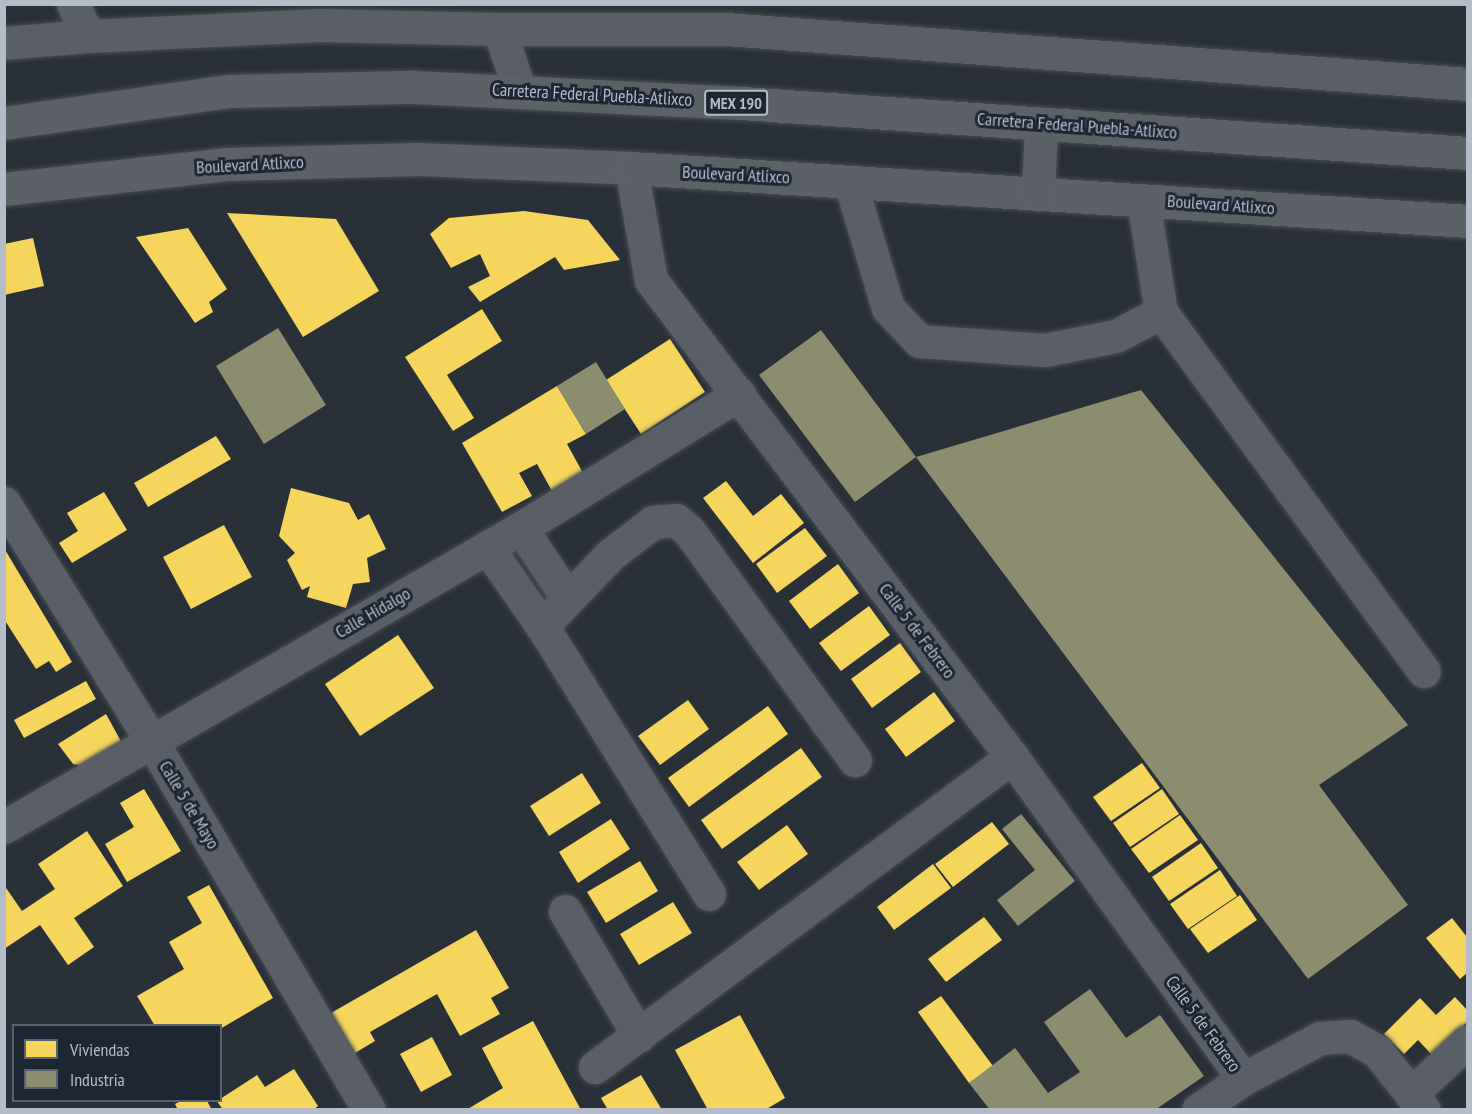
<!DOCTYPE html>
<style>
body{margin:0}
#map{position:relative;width:1472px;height:1114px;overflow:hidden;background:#2a3038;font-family:"PT Sans Narrow",sans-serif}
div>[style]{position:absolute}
.homes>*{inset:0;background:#f6d55c}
.industry>*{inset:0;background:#8c8c6e}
.roads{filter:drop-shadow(0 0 2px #484c53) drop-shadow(0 0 2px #484c53)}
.minor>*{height:33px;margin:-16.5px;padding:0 16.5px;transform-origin:16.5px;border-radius:16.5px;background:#5a5e66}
.major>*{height:33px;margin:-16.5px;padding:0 16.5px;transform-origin:16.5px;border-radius:16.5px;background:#5c6168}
span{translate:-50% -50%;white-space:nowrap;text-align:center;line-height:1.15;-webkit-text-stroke:6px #1d2633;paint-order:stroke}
.shield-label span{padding:2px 4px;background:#1d2633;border:2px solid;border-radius:4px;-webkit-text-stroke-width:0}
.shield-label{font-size:16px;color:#b4bcc9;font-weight:700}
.street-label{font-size:18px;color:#b4bcc9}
.frame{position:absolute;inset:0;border:6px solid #b4bcc9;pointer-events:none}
.legend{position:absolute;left:12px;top:1024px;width:210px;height:78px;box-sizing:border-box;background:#1d2633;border:2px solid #59626f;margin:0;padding:8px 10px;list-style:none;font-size:18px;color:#b4bcc9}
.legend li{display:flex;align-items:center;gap:12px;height:30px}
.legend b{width:30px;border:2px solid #59626f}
</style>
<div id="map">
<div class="homes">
<div style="clip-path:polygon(524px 211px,588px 220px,620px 260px,564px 270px,555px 257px,480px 302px,468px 287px,490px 276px,480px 254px,451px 268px,430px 234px,449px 218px)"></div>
<div style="clip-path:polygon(227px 213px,336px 219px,379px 291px,303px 337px)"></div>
<div style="clip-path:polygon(188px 228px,227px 289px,209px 302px,213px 312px,195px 323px,136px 237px)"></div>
<div style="clip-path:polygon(33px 238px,44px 286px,4px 295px,4px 244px)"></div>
<div style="clip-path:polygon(482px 309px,502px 341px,447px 375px,474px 418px,453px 431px,405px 357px)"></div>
<div style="clip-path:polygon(670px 339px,705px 392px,641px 434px,606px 380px)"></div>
<div style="clip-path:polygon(557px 386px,586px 434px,567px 444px,583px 473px,552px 491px,537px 464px,519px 473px,532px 496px,502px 512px,462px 443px)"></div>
<div style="clip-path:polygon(216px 436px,231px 459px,148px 507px,134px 483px)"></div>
<div style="clip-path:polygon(726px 481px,753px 516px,781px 494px,804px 523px,753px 563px,703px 498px)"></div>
<div style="clip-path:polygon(291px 488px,349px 503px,358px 520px,369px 514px,386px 549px,367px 558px,370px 582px,353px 584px,346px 608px,307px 597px,310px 586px,302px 590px,287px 560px,295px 553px,279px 536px)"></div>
<div style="clip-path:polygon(104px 492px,127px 530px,72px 563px,59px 543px,78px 531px,67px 513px)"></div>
<div style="clip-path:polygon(224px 525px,252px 577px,191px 609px,163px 557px)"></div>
<div style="clip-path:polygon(805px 528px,827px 556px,777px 593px,756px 564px)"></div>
<div style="clip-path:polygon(4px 548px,72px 662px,56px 672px,49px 661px,36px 669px,4px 619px)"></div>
<div style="clip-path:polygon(838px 564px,859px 593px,810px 629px,789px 601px)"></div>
<div style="clip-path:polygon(869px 606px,890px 635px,841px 671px,819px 643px)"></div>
<div style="clip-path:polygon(398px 635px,434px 688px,360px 736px,325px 684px)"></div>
<div style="clip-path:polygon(900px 643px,921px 672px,872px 708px,851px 679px)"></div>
<div style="clip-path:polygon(86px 681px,96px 699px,24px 738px,14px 720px)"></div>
<div style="clip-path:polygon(934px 692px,955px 721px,906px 757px,885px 729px)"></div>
<div style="clip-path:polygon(688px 700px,709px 729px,660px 765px,638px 736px)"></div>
<div style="clip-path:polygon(768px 706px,788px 734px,689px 807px,668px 778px)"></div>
<div style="clip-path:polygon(106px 714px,123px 745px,85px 766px,73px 764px,58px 744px)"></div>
<div style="clip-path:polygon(801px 748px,822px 777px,722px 849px,701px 820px)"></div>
<div style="clip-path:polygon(1142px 763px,1160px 788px,1111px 821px,1093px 797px)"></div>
<div style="clip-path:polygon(582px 773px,601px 803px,549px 836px,530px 806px)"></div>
<div style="clip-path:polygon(144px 789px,181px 851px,127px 882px,105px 844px,134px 827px,120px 803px)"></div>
<div style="clip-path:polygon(1162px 789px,1179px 814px,1130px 847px,1113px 823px)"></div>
<div style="clip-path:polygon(1180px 815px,1198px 840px,1149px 873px,1131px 849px)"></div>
<div style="clip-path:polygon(611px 819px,630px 849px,578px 883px,559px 852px)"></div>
<div style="clip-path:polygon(992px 822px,1009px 844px,953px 887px,935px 864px)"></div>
<div style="clip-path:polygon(787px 825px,808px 854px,759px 890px,737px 862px)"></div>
<div style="clip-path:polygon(87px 831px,123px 886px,74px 918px,94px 947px,68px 965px,40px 925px,4px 949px,4px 885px,22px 911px,55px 889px,38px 864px)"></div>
<div style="clip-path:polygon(1201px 843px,1218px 868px,1169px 901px,1152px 877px)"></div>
<div style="clip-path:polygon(640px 861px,658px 891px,606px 923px,587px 892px)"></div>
<div style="clip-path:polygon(933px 864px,951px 888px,894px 930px,877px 907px)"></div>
<div style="clip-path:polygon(1220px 870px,1237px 896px,1188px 929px,1170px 904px)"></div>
<div style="clip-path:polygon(209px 885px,273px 998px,220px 1029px,220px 1026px,155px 1026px,137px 996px,184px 969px,169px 942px,202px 923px,187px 897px)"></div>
<div style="clip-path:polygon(1240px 895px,1257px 920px,1208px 953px,1190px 929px)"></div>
<div style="clip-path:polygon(673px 902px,692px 933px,639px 965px,620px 934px)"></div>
<div style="clip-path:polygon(984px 917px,1002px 940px,946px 982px,928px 959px)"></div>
<div style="clip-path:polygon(1452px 918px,1467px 937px,1467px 973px,1460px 979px,1426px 938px)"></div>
<div style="clip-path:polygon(476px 930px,509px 988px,491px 998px,500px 1014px,460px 1036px,437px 994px,370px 1032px,375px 1041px,355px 1053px,331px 1013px)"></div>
<div style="clip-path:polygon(941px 996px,993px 1066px,969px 1083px,918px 1012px)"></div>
<div style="clip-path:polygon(1455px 997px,1467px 1010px,1467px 1022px,1433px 1056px,1418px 1040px,1404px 1054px,1384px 1034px,1420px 998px,1436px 1015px)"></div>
<div style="clip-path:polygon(740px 1015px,785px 1098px,765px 1110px,708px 1110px,675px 1050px)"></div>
<div style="clip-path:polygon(533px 1021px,581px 1110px,466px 1110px,503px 1088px,482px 1048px)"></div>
<div style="clip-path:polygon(432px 1037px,452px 1075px,421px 1092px,400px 1054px)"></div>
<div style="clip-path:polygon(294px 1069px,318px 1106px,313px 1110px,223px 1110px,217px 1101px,257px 1075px,265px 1087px)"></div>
<div style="clip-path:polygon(641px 1075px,662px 1110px,608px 1110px,601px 1098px)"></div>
<div style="clip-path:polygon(181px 1101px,207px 1101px,212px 1110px,178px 1110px,175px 1104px)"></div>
</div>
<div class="industry">
<div style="clip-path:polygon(278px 328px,326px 405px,264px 444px,216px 366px)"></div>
<div style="clip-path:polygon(821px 330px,916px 457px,1141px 390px,1408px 725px,1319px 785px,1408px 905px,1308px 979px,916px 457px,855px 502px,759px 375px)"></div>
<div style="clip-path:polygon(596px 362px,625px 409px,586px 434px,557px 386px)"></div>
<div style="clip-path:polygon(1021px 814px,1075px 881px,1018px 926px,997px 900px,1035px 870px,1002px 829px)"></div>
<div style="clip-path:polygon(1090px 989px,1126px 1038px,1160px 1015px,1204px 1076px,1155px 1110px,990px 1110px,969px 1083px,1015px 1048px,1048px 1093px,1080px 1072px,1044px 1022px)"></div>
</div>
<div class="roads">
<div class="minor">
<div style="left:73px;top:4px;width:35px;rotate:65deg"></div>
<div style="left:499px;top:29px;width:65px;rotate:71.3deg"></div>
<div style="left:4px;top:43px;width:84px;rotate:-4.8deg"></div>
<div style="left:88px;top:36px;width:232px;rotate:-2.7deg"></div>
<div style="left:320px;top:25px;width:179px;rotate:1.3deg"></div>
<div style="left:499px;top:29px;width:227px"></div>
<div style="left:726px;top:29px;width:744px;rotate:4.24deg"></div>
<div style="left:631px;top:168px;width:114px;rotate:79.9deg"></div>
<div style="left:651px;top:280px;width:598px;rotate:52.88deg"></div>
<div style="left:1012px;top:757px;width:396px;rotate:54.3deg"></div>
<div style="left:850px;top:182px;width:132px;rotate:73.2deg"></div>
<div style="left:888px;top:308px;width:45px;rotate:46.8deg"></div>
<div style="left:919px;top:341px;width:126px;rotate:4.1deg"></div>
<div style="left:1045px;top:350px;width:72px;rotate:-11.2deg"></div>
<div style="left:1116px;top:336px;width:51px;rotate:-28.1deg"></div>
<div style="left:1161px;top:312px;width:113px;rotate:-99.1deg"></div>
<div style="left:1161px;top:312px;width:445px;rotate:53.8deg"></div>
<div style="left:4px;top:503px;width:279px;rotate:58.2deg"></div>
<div style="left:151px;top:740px;width:429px;rotate:59.5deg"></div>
<div style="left:521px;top:528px;width:85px;rotate:56.5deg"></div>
<div style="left:487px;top:547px;width:96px;rotate:55.2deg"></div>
<div style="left:4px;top:827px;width:597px;rotate:-30.04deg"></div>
<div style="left:521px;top:528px;width:256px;rotate:-31.6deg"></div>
<div style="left:709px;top:894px;width:316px;rotate:-121.9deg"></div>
<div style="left:542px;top:626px;width:98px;rotate:-46.2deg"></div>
<div style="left:610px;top:555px;width:54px;rotate:-37.5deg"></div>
<div style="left:653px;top:522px;width:23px;rotate:-5deg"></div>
<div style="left:676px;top:520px;width:17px;rotate:40deg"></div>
<div style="left:689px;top:531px;width:283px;rotate:54.1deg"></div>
<div style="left:565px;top:911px;width:145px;rotate:59.4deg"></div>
<div style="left:595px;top:1067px;width:520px;rotate:-36.63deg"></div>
<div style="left:1412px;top:1093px;width:76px;rotate:-42.9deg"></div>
<div style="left:1198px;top:1110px;width:55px;rotate:-34.6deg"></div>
<div style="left:1243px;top:1079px;width:87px;rotate:-28deg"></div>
<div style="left:1320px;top:1038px;width:30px;rotate:-4deg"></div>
<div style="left:1350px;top:1036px;width:31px;rotate:29deg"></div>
<div style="left:1377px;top:1051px;width:75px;rotate:51.5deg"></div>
</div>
<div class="major">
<div style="left:4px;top:123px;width:228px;rotate:-8.1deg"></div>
<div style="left:230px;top:91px;width:183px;rotate:-1.3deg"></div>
<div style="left:413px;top:87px;width:329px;rotate:2.8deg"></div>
<div style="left:742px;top:103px;width:728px;rotate:3.94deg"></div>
<div style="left:4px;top:189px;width:223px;rotate:-6.4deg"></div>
<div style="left:226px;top:164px;width:193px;rotate:-1.5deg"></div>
<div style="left:419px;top:159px;width:212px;rotate:2.4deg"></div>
<div style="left:631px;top:168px;width:839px;rotate:3.62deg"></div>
<div style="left:1038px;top:194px;width:70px;rotate:-87.5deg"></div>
</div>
</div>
<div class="shield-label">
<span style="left:736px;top:103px">MEX 190</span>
</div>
<div class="street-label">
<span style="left:592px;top:95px;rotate:3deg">Carretera Federal Puebla-Atlixco</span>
<span style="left:1077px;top:126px;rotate:4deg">Carretera Federal Puebla-Atlixco</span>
<span style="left:250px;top:165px;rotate:-3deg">Boulevard Atlixco</span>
<span style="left:736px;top:175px;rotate:3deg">Boulevard Atlixco</span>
<span style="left:1221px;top:205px;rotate:4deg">Boulevard Atlixco</span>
<span style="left:373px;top:613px;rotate:-30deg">Calle Hidalgo</span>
<span style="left:917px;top:631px;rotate:53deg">Calle 5 de Febrero</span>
<span style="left:189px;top:805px;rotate:59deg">Calle 5 de Mayo</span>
<span style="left:1203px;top:1024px;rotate:54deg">Calle 5 de Febrero</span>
</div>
<div class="frame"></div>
<ul class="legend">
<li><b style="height:16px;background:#f6d55c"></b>Viviendas</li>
<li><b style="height:16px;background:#8c8c6e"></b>Industria</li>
</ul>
</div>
